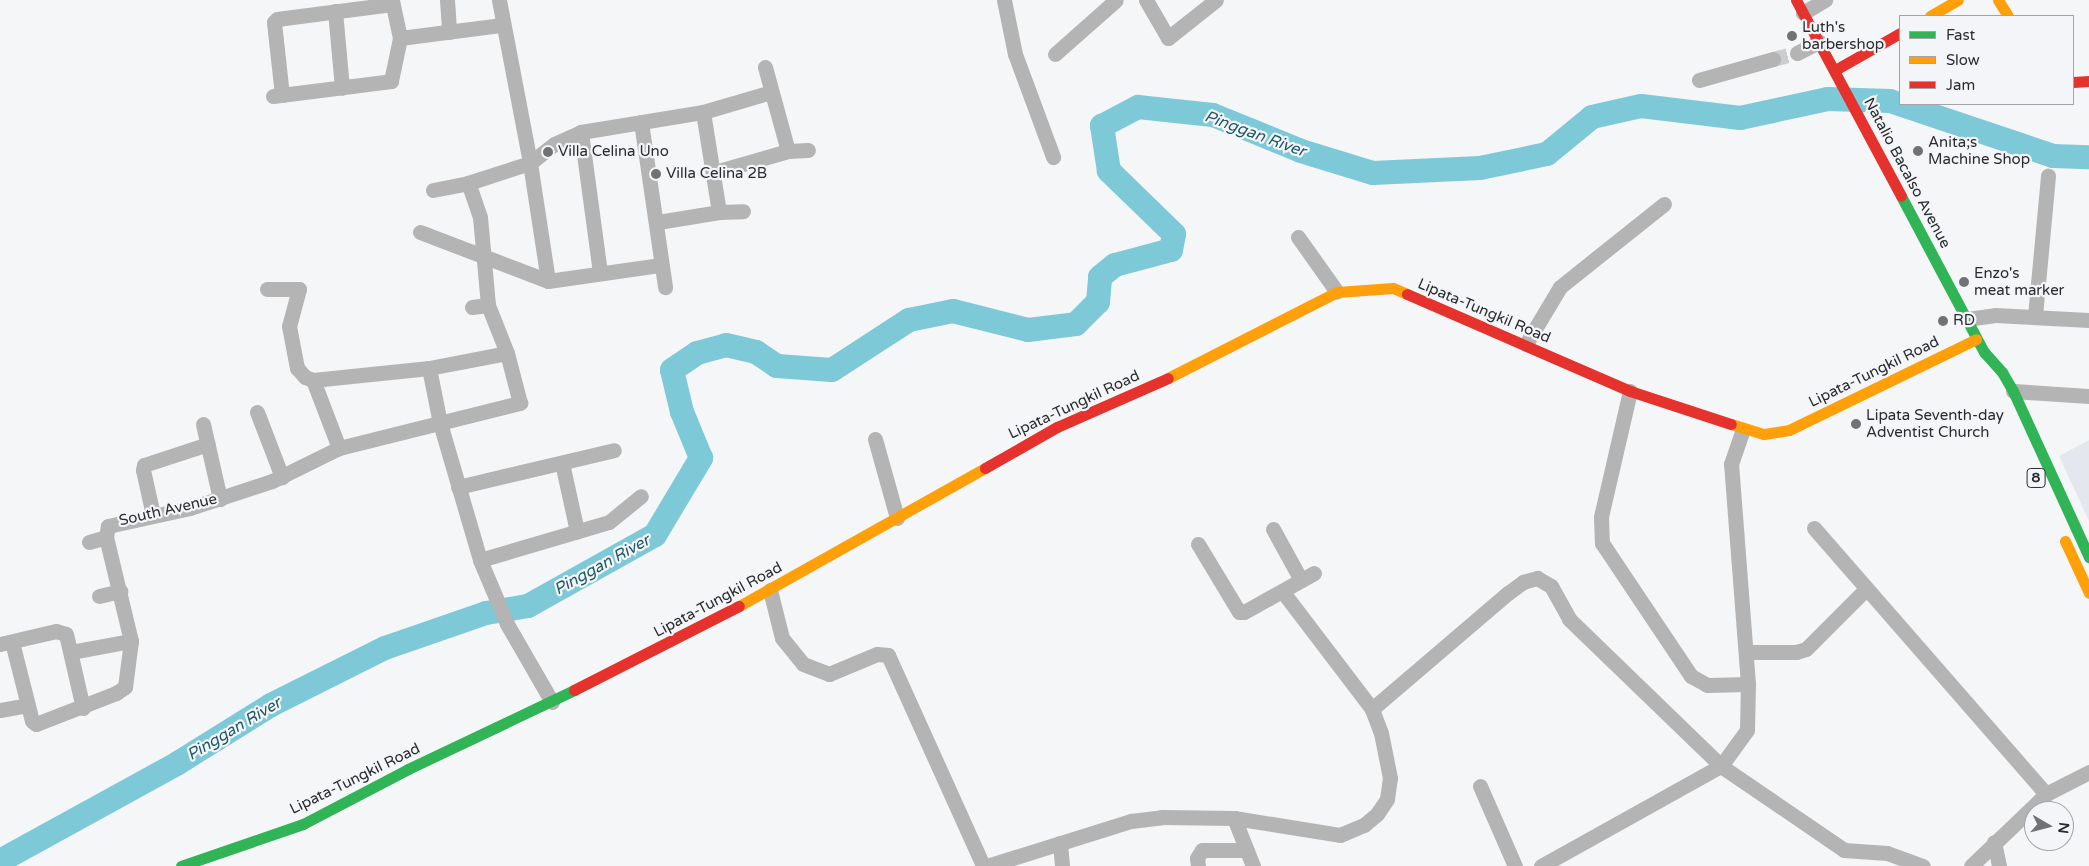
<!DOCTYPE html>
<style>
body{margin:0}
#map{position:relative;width:2089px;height:866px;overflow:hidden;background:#f5f6f8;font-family:"Varela Round",sans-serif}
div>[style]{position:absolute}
.built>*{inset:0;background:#e5e7ee}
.river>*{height:24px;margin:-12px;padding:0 12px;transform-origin:12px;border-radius:12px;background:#7dc9d8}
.street-tunnel>*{height:15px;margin-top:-7.5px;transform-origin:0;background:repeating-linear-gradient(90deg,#cccdcf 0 15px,transparent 0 23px)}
.street>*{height:15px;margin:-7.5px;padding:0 7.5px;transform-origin:7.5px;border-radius:7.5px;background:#b4b4b4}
.fast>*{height:11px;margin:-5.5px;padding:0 5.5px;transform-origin:5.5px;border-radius:5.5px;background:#30b455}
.slow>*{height:11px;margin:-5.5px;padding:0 5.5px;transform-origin:5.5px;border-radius:5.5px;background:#ff9f0a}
.jam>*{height:11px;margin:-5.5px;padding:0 5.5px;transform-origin:5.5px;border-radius:5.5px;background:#e5322d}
.dots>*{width:14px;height:14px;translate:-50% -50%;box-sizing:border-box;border:2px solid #f4f5f9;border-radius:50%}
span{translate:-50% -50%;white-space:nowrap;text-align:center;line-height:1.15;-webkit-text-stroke:4.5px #f4f5f9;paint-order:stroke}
.shield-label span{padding:1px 4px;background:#f4f5f9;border:1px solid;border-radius:4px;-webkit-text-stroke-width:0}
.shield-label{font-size:14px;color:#2a2b2c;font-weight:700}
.poi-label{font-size:15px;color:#2a2b2c}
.left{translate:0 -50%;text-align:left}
.street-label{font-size:15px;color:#2a2b2c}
.water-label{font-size:16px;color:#1c5963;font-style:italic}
.legend{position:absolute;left:1899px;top:15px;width:175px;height:90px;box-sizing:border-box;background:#f4f5f9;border:1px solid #a3a4a7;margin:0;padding:6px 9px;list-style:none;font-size:15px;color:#2a2b2c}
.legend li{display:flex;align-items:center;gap:10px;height:25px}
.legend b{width:25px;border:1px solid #a3a4a7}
.north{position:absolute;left:2024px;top:801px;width:50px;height:50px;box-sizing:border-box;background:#f4f5f9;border:1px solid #a3a4a7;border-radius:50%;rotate:98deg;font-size:14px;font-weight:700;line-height:20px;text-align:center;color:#2a2b2c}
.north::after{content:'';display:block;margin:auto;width:18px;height:22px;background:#717273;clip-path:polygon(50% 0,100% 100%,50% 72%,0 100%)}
</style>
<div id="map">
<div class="built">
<div style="clip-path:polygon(2089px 440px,2089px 521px,2059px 456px)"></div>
</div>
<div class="river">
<div style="left:0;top:861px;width:203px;rotate:-28.8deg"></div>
<div style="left:178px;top:763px;width:110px;rotate:-31.9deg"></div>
<div style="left:271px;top:705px;width:127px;rotate:-26.6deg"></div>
<div style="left:385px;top:648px;width:107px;rotate:-19.1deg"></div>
<div style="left:486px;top:613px;width:43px;rotate:-9.5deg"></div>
<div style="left:528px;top:606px;width:145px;rotate:-29.2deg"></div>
<div style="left:655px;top:535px;width:90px;rotate:-59.1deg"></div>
<div style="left:701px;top:458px;width:50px;rotate:-112.4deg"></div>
<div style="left:682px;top:412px;width:43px;rotate:-103.4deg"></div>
<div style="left:672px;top:370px;width:30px;rotate:-34deg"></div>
<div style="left:697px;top:353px;width:30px;rotate:-15deg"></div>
<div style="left:726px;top:345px;width:31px;rotate:13deg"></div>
<div style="left:756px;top:352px;width:25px;rotate:34deg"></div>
<div style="left:777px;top:366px;width:55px;rotate:4.2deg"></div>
<div style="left:832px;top:370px;width:92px;rotate:-33deg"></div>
<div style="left:909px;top:320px;width:45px;rotate:-11.6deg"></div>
<div style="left:953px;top:311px;width:77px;rotate:14.2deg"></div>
<div style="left:1028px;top:330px;width:48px;rotate:-7.1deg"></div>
<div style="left:1076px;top:324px;width:31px;rotate:-45deg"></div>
<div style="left:1098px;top:302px;width:25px;rotate:-85deg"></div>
<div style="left:1100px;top:277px;width:19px;rotate:-39deg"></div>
<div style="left:1115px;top:265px;width:58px;rotate:-15deg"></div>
<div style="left:1171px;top:250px;width:16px;rotate:-79deg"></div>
<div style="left:1174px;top:234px;width:91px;rotate:-135.9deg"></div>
<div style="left:1109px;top:171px;width:46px;rotate:-98.8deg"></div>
<div style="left:1102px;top:126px;width:41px;rotate:-27.8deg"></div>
<div style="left:1138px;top:107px;width:75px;rotate:6.1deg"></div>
<div style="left:1213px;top:115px;width:95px;rotate:22.2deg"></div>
<div style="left:1301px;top:151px;width:75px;rotate:17deg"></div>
<div style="left:1373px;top:173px;width:107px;rotate:-2.7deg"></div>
<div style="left:1480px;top:168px;width:68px;rotate:-11.8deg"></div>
<div style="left:1547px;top:154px;width:58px;rotate:-39.4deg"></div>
<div style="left:1592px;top:117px;width:50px;rotate:-12.7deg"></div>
<div style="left:1641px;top:106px;width:100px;rotate:6.9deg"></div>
<div style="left:1740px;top:118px;width:90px;rotate:-12.2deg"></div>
<div style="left:1828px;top:99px;width:62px;rotate:1.8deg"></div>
<div style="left:1890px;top:101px;width:172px;rotate:18.6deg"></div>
<div style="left:2053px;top:156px;width:36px;rotate:2deg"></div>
</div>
<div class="street-tunnel">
<div style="left:1773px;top:59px;width:25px;rotate:-14deg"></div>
</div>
<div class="street">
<div style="left:447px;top:0;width:32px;rotate:86deg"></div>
<div style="left:499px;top:0;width:166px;rotate:79.2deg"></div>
<div style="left:530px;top:163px;width:119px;rotate:81.3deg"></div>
<div style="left:1004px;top:0;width:55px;rotate:78.5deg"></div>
<div style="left:1015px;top:54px;width:110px;rotate:69.7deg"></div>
<div style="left:1146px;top:0;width:44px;rotate:59.9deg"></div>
<div style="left:1168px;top:38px;width:61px;rotate:-38.4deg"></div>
<div style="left:335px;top:11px;width:77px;rotate:84.8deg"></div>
<div style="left:1803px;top:13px;width:26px;rotate:-31deg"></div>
<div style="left:400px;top:38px;width:103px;rotate:-7.3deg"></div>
<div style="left:1797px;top:53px;width:25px;rotate:-27deg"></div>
<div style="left:1055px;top:54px;width:81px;rotate:-41.5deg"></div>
<div style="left:765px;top:67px;width:87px;rotate:74.7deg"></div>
<div style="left:1699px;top:80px;width:77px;rotate:-15.8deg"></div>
<div style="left:282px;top:95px;width:73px;rotate:-96.3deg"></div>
<div style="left:274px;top:22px;width:4px;rotate:-45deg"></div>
<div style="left:277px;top:19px;width:116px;rotate:-7.4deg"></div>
<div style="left:273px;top:96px;width:119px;rotate:-7.2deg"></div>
<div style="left:391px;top:81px;width:44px;rotate:-78.2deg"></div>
<div style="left:400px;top:38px;width:39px;rotate:-102deg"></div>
<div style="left:703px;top:112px;width:101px;rotate:80.9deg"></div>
<div style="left:641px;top:122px;width:167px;rotate:81.7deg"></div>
<div style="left:581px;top:132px;width:142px;rotate:82.3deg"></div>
<div style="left:715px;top:172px;width:76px;rotate:-16deg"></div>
<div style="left:788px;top:151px;width:20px;rotate:-3deg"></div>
<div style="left:433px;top:190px;width:36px;rotate:-11deg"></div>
<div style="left:468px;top:183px;width:65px;rotate:-17.9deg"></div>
<div style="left:530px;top:163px;width:31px;rotate:-38deg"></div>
<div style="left:554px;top:144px;width:30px;rotate:-24deg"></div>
<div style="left:581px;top:132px;width:124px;rotate:-9.3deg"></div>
<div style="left:703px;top:112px;width:71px;rotate:-16.4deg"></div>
<div style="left:658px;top:222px;width:62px;rotate:-9.3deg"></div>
<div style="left:719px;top:212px;width:24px;rotate:-2deg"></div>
<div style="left:420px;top:232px;width:137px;rotate:20.9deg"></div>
<div style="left:548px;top:281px;width:114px;rotate:-8.1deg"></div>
<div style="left:1298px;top:237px;width:67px;rotate:54.7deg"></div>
<div style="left:267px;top:289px;width:32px"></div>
<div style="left:299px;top:289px;width:38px;rotate:105deg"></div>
<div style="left:289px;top:326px;width:43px;rotate:79.2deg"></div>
<div style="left:297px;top:368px;width:12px;rotate:48deg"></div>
<div style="left:305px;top:377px;width:9px;rotate:21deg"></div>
<div style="left:313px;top:380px;width:117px;rotate:-5.9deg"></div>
<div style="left:429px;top:368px;width:79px;rotate:-10.9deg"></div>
<div style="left:472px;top:307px;width:16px;rotate:-7deg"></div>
<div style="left:2035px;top:316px;width:141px;rotate:-84.7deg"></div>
<div style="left:1967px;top:319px;width:28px;rotate:-8deg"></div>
<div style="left:1995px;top:315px;width:94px;rotate:3deg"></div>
<div style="left:1526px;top:344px;width:66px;rotate:-59.2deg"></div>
<div style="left:1560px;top:287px;width:133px;rotate:-38.6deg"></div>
<div style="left:429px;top:368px;width:56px;rotate:78.7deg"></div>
<div style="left:440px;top:423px;width:143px;rotate:73.7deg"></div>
<div style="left:480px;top:560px;width:69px;rotate:67.1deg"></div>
<div style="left:507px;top:624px;width:90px;rotate:60deg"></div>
<div style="left:313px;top:380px;width:73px;rotate:69.1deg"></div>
<div style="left:1630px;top:391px;width:129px;rotate:103deg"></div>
<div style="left:1601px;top:517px;width:26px;rotate:88deg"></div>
<div style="left:1602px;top:543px;width:160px;rotate:56.2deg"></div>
<div style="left:1691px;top:676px;width:18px;rotate:29deg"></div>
<div style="left:1707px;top:685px;width:41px;rotate:-1.4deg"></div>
<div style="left:2013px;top:391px;width:76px;rotate:3.8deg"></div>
<div style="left:257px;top:412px;width:70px;rotate:69deg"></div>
<div style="left:203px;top:424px;width:77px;rotate:77.2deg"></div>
<div style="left:875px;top:439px;width:82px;rotate:74.4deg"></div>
<div style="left:562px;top:463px;width:70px;rotate:77.6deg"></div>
<div style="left:458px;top:487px;width:160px;rotate:-13.3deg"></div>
<div style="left:153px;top:515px;width:46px;rotate:-102.5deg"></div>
<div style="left:143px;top:470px;width:5px;rotate:-79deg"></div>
<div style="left:144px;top:465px;width:67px;rotate:-18.2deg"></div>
<div style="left:1814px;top:528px;width:353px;rotate:48.9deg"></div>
<div style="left:1273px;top:529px;width:58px;rotate:61.2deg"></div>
<div style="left:89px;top:542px;width:18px;rotate:-16deg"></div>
<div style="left:1198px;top:544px;width:79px;rotate:58.9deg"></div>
<div style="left:1239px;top:612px;width:5px"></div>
<div style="left:1244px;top:612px;width:80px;rotate:-29.1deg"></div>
<div style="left:480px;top:560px;width:134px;rotate:-16.4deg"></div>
<div style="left:609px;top:522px;width:41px;rotate:-39.1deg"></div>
<div style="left:770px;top:590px;width:49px;rotate:76deg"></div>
<div style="left:782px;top:638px;width:33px;rotate:51deg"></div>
<div style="left:803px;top:664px;width:28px;rotate:21deg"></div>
<div style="left:829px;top:674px;width:52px;rotate:-22.6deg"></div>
<div style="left:877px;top:654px;width:11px;rotate:5deg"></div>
<div style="left:888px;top:655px;width:226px;rotate:65.7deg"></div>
<div style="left:99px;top:596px;width:22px;rotate:-13deg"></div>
<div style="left:12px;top:642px;width:81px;rotate:75.8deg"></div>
<div style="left:32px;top:721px;width:5px;rotate:37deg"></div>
<div style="left:36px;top:724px;width:86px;rotate:-21.2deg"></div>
<div style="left:116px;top:693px;width:11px;rotate:-34deg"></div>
<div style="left:125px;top:687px;width:46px;rotate:-82.6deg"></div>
<div style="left:131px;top:641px;width:107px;rotate:-103.5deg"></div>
<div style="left:106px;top:537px;width:11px;rotate:-80deg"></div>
<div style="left:108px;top:526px;width:84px;rotate:-12.4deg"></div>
<div style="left:190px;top:508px;width:86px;rotate:-18.2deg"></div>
<div style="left:272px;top:481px;width:75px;rotate:-26.2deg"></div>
<div style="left:339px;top:448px;width:187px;rotate:-14deg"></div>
<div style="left:520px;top:403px;width:52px;rotate:-104.6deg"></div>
<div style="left:507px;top:353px;width:52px;rotate:-111.6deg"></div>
<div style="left:488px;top:305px;width:88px;rotate:-95.2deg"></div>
<div style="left:480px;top:217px;width:36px;rotate:-109deg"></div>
<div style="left:0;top:644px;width:57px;rotate:-13.1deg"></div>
<div style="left:56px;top:631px;width:10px;rotate:17deg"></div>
<div style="left:66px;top:634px;width:76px;rotate:77.1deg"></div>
<div style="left:71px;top:652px;width:61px;rotate:-10.4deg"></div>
<div style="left:1746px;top:652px;width:50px"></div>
<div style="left:1796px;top:652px;width:10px;rotate:-17deg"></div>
<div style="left:1806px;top:649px;width:83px;rotate:-45deg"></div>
<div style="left:1372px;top:709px;width:179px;rotate:-40.5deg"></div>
<div style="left:1508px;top:593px;width:19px;rotate:-36deg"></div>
<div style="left:1523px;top:582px;width:15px;rotate:-16deg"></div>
<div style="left:1537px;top:578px;width:16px;rotate:30deg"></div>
<div style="left:1551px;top:586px;width:38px;rotate:61deg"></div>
<div style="left:1569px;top:619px;width:211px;rotate:44deg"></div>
<div style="left:1721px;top:766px;width:149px;rotate:34.3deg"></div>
<div style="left:1844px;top:850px;width:43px;rotate:4deg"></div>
<div style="left:1887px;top:853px;width:38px;rotate:20deg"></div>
<div style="left:0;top:710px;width:28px;rotate:-10deg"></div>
<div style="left:1480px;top:786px;width:87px;rotate:66.4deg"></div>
<div style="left:1234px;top:818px;width:52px;rotate:68.4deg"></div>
<div style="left:1994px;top:842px;width:25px;rotate:78deg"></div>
<div style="left:1060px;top:843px;width:23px;rotate:85deg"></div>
<div style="left:987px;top:866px;width:151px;rotate:-17.4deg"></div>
<div style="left:1131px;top:821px;width:31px;rotate:-7deg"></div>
<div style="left:1162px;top:817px;width:72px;rotate:0.8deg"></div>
<div style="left:1234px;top:818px;width:107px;rotate:9.1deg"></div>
<div style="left:1340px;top:835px;width:26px;rotate:-23deg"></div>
<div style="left:1364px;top:825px;width:17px;rotate:-40deg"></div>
<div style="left:1377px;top:814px;width:18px;rotate:-56deg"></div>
<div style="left:1387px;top:799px;width:21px;rotate:-82deg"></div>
<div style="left:1390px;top:778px;width:46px;rotate:-101.3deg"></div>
<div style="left:1381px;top:733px;width:26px;rotate:-111deg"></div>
<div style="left:1372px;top:709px;width:148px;rotate:-127.3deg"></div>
<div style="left:1198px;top:866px;width:8px;rotate:-97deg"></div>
<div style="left:1197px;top:858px;width:9px;rotate:-58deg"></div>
<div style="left:1202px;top:850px;width:44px"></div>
<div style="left:1541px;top:866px;width:206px;rotate:-29.1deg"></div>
<div style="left:1721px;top:766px;width:44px;rotate:-54.2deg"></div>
<div style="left:1747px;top:730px;width:46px;rotate:-88.8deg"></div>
<div style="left:1748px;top:684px;width:221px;rotate:-94.4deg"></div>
<div style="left:1731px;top:464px;width:36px;rotate:-71deg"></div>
<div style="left:1971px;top:866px;width:104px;rotate:-43.8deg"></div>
<div style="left:2046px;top:794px;width:48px;rotate:-27.1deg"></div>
</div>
<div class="fast">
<div style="left:1901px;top:196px;width:177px;rotate:62deg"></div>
<div style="left:1984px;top:352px;width:27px;rotate:48deg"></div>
<div style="left:2002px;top:372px;width:22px;rotate:60deg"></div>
<div style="left:2013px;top:391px;width:183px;rotate:65.4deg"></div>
<div style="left:181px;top:866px;width:129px;rotate:-19deg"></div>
<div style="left:303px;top:824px;width:119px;rotate:-27.6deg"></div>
<div style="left:408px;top:769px;width:184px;rotate:-25.4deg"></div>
</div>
<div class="slow">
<div style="left:1998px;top:0;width:19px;rotate:58deg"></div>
<div style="left:1930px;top:16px;width:32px;rotate:-30deg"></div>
<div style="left:1168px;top:378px;width:190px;rotate:-27deg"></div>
<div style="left:1337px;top:292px;width:56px;rotate:-4.1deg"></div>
<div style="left:1393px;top:288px;width:15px;rotate:23deg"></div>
<div style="left:1731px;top:424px;width:34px;rotate:17deg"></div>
<div style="left:1764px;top:434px;width:25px;rotate:-9deg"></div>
<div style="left:1789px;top:430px;width:208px;rotate:-25.9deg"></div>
<div style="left:2065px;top:541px;width:57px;rotate:65.2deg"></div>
<div style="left:739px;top:606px;width:282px;rotate:-29.3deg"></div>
</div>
<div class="jam">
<div style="left:1796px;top:0;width:222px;rotate:61.8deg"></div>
<div style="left:1835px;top:70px;width:75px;rotate:-29.6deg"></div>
<div style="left:2073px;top:82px;width:16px;rotate:-4deg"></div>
<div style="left:1407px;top:294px;width:243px;rotate:23.5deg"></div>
<div style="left:1630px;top:391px;width:106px;rotate:18.1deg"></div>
<div style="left:985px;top:468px;width:83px;rotate:-29.7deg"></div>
<div style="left:1057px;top:427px;width:121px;rotate:-23.8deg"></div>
<div style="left:574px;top:690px;width:185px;rotate:-27deg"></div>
</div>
<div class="dots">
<div style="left:1792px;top:36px;background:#717273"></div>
<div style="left:1918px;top:151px;background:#717273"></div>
<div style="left:548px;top:152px;background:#717273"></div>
<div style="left:656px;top:174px;background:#717273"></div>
<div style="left:1964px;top:282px;background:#717273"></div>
<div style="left:1943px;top:321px;background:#717273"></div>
<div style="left:1856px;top:424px;background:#717273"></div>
</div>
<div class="shield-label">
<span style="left:2036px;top:478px">8</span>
</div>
<div class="poi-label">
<span class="left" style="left:1802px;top:36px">Luth's<br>barbershop</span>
<span class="left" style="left:1928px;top:151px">Anita;s<br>Machine Shop</span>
<span class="left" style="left:558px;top:152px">Villa Celina Uno</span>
<span class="left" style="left:666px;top:174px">Villa Celina 2B</span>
<span class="left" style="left:1974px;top:282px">Enzo's<br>meat marker</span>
<span class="left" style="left:1953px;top:321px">RD</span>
<span class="left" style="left:1866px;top:424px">Lipata Seventh-day<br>Adventist Church</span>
</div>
<div class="street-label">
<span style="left:1907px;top:173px;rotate:62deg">Natalio Bacalso Avenue</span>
<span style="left:1484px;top:311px;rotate:23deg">Lipata-Tungkil Road</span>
<span style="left:1874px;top:372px;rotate:-26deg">Lipata-Tungkil Road</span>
<span style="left:1074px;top:405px;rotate:-25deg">Lipata-Tungkil Road</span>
<span style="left:168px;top:510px;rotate:-13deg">South Avenue</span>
<span style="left:718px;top:600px;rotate:-28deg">Lipata-Tungkil Road</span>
<span style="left:355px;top:779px;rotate:-26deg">Lipata-Tungkil Road</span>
</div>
<div class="water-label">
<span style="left:1255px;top:134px;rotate:20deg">Pinggan River</span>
<span style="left:602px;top:565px;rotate:-29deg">Pinggan River</span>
<span style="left:234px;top:729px;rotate:-31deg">Pinggan River</span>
</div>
<ul class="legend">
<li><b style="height:6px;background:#30b455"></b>Fast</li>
<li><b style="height:6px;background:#ff9f0a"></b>Slow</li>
<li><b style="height:6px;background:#e5322d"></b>Jam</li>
</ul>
<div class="north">N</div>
</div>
